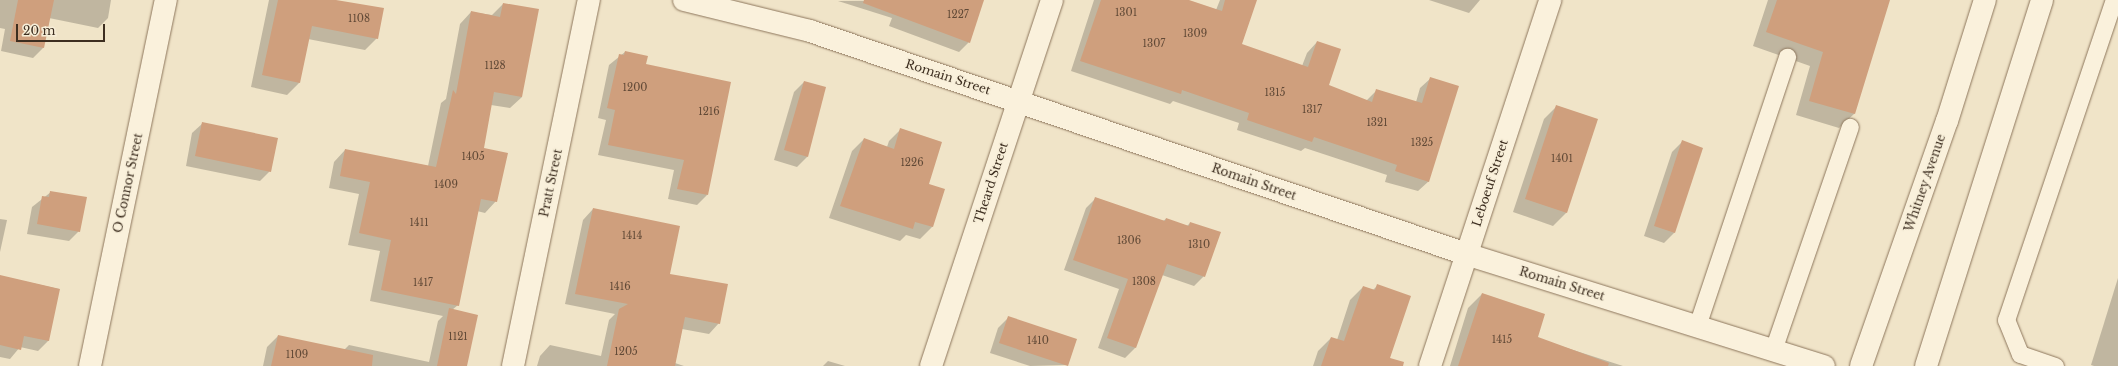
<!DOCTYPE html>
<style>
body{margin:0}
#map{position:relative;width:2118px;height:366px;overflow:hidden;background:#f0e4c8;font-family:"Libre Baskerville",serif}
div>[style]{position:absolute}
.shadow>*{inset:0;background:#0003}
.building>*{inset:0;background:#cf9f7d}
.roads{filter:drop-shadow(0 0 1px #8d765c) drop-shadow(0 0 1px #8d765c)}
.service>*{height:17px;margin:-8.5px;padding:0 8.5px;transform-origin:8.5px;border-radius:8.5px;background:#faf1dc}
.minor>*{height:22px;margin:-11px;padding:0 11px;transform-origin:11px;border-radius:11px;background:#faf1dc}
.tertiary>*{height:22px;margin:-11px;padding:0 11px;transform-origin:11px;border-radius:11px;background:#faf1dc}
span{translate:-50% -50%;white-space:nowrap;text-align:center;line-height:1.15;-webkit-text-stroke:3px #f7eed8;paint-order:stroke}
.number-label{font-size:10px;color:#624a37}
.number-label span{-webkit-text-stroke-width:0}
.street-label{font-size:12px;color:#3d2e20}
.scale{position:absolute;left:16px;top:24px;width:89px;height:18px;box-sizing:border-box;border:2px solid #3d2e20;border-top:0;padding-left:5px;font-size:12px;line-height:14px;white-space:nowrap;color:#3d2e20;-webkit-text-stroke:3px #f7eed8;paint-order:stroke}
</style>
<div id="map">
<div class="shadow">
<div style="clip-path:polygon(0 0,111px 0,108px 18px,98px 28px,49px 18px,43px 48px,33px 58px,1px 51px,5px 29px,0 28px)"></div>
<div style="clip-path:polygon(269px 0,334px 0,377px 38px,365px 50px,308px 39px,299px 83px,287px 95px,251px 87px)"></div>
<div style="clip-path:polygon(983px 0,969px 42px,959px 52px,889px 26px,892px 18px,838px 1px)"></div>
<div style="clip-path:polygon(1094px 0,1185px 0,1216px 10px,1220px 0,1256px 0,1241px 45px,1302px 66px,1307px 53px,1317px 42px,1327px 85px,1366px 101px,1377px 90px,1416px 102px,1420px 88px,1431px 78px,1429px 181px,1418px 191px,1385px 182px,1387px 175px,1305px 148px,1301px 151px,1237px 130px,1239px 123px,1173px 101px,1170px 104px,1071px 71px)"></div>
<div style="clip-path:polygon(1429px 0,1480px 0,1469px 13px)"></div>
<div style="clip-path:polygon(1768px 0,1889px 0,1854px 114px,1839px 128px,1796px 115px,1810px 66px,1753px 46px)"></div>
<div style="clip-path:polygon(503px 4px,522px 97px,510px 108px,491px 105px,483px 148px,496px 201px,485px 213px,477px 211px,458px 305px,452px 310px,466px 366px,263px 366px,267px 347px,278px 336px,344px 350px,349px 345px,429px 362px,438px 321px,443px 316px,370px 301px,380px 251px,348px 245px,359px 194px,329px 188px,334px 162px,345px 150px,428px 166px,441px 103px,446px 99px,460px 24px,471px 12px,492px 15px)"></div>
<div style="clip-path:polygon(625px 52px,645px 65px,707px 195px,697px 205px,668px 199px,674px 170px,598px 155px,606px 120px,598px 118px,609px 65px)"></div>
<div style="clip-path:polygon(804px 82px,807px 157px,797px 167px,774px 160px,794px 92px)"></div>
<div style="clip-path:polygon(1557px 106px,1597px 120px,1566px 213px,1553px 226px,1513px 212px,1544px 119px)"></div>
<div style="clip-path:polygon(203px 123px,270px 171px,260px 181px,186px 166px,192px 133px)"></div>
<div style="clip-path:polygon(901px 129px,927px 184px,944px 190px,932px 227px,920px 239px,906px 235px,900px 241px,829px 218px,852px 151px,864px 139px,887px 147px,889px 141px)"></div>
<div style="clip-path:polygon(1682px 142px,1702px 148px,1674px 233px,1664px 243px,1644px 236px,1672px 152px)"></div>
<div style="clip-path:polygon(51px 192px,79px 231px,69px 241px,27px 234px,32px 207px)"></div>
<div style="clip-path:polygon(1096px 198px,1163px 221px,1166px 219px,1187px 226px,1190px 223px,1204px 276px,1194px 286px,1162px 275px,1135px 348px,1125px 358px,1098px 348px,1119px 289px,1064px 270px,1086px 208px)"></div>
<div style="clip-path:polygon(593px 209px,669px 274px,719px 323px,709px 334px,682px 329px,675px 363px,684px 366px,537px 366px,540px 356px,550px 345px,601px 356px,609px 320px,615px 314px,565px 304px,583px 220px)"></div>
<div style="clip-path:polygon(0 219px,7px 220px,0 252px)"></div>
<div style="clip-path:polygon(0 276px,59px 289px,48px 341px,38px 351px,20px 347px,10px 359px,0 357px)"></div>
<div style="clip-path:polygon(2118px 278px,2118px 366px,2094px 366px,2091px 365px)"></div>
<div style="clip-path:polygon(1377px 286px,1386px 366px,1313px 366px,1318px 351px,1331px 338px,1337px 340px,1350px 300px,1363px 287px,1373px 290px)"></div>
<div style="clip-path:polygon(1482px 294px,1536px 338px,1623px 366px,1450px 366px,1468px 308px)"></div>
<div style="clip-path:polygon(1008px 318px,1067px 365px,1030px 366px,990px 353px,998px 328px)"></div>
<div style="clip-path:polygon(828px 361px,845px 366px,823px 366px)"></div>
</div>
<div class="building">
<div style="clip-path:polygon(18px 0,54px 0,44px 48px,10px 41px)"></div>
<div style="clip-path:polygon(278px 0,336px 0,384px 8px,378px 39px,312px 26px,300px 83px,262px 75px)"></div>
<div style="clip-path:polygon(864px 0,984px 0,970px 43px,863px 3px)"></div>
<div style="clip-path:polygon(1101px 0,1189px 0,1222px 11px,1225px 0,1257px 0,1242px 44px,1308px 67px,1317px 41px,1341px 49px,1329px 85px,1372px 102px,1376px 89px,1422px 103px,1430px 77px,1459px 86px,1429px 182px,1395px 171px,1397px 165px,1314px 137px,1312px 142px,1247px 120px,1249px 113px,1182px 90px,1181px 94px,1080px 61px)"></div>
<div style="clip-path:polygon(1777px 0,1890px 0,1855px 114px,1809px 101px,1823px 52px,1766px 32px)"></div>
<div style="clip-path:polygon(503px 3px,539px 9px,522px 97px,494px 92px,484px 148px,508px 153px,497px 202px,481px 199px,459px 306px,381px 290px,391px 240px,359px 233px,370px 182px,340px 176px,345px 149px,436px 167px,453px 90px,456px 94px,471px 11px,500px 17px)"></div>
<div style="clip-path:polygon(625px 51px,648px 56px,646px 64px,731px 82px,708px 195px,677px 189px,684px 160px,608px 145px,615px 110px,607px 108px,619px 54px,624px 55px)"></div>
<div style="clip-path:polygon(804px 81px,826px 87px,808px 157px,784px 150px)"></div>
<div style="clip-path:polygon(1556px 105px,1598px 119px,1567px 213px,1525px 199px)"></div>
<div style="clip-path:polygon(202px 122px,278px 138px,271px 172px,195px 156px)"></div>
<div style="clip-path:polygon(900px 128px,942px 142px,929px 184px,945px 189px,933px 227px,915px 222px,913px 229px,840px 206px,864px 138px,894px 149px)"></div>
<div style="clip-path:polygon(1682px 140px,1703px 148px,1675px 233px,1654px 226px)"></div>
<div style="clip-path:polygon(50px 191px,87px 197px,80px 232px,37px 224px,42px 196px,49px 197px)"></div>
<div style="clip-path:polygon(1095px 197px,1165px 221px,1166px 218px,1189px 226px,1190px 222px,1221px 232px,1205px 277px,1167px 264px,1136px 348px,1107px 338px,1128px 279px,1073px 260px)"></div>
<div style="clip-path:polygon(593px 208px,680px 226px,670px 274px,728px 284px,720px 324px,685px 317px,675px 366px,607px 366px,619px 309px,628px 304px,575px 294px)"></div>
<div style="clip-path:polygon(0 275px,60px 289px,49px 341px,24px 336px,21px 350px,0 345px)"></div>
<div style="clip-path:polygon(1377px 284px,1411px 296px,1390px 358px,1404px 362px,1403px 366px,1321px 366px,1331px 337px,1344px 341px,1363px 286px,1375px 290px)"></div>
<div style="clip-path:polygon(1482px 293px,1545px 314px,1538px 337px,1609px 363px,1608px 366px,1458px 366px)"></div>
<div style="clip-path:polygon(449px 308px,478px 315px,467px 366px,437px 366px)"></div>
<div style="clip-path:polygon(1008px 316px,1077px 339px,1068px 366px,999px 343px)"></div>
<div style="clip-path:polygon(278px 335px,373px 355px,372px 366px,271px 366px)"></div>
</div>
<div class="roads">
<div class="service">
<div style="left:1697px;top:326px;width:284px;rotate:-71.5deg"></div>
<div style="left:1773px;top:350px;width:236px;rotate:-71deg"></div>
<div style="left:2055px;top:366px;width:37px;rotate:-161deg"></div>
<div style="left:2020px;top:354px;width:37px;rotate:-112deg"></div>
<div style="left:2006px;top:320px;width:338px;rotate:-71.4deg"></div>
</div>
<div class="minor">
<div style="left:684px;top:0;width:130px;rotate:13.8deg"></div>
<div style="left:810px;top:31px;width:693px;rotate:18.77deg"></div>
<div style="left:1466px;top:254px;width:375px;rotate:17.4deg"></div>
<div style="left:90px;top:366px;width:374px;rotate:-78.3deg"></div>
<div style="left:513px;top:366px;width:374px;rotate:-78.3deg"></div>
<div style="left:931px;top:366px;width:385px;rotate:-71.7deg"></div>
<div style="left:1430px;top:366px;width:385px;rotate:-71.8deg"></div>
</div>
<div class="tertiary">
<div style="left:1861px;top:366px;width:260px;rotate:-70.7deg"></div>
<div style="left:1947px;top:121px;width:127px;rotate:-72.6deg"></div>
<div style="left:1926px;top:366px;width:384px;rotate:-72.4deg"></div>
</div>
</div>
<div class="number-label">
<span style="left:1126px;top:13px">1301</span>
<span style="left:958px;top:15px">1227</span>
<span style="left:359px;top:19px">1108</span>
<span style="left:1195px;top:34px">1309</span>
<span style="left:1154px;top:44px">1307</span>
<span style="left:495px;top:66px">1128</span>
<span style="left:635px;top:88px">1200</span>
<span style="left:1275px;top:93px">1315</span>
<span style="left:1312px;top:110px">1317</span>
<span style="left:709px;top:112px">1216</span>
<span style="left:1377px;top:123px">1321</span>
<span style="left:1422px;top:143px">1325</span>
<span style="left:473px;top:157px">1405</span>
<span style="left:1562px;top:159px">1401</span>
<span style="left:912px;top:163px">1226</span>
<span style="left:446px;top:185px">1409</span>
<span style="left:419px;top:223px">1411</span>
<span style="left:632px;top:236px">1414</span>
<span style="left:1129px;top:241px">1306</span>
<span style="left:1199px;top:245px">1310</span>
<span style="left:1144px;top:282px">1308</span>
<span style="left:423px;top:283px">1417</span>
<span style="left:620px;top:287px">1416</span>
<span style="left:458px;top:337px">1121</span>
<span style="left:1502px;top:340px">1415</span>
<span style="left:1038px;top:341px">1410</span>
<span style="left:626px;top:352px">1205</span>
<span style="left:297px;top:355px">1109</span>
</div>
<div class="street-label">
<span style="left:948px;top:77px;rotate:18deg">Romain Street</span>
<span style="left:1254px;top:182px;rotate:19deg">Romain Street</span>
<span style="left:128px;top:183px;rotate:-78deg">O Connor Street</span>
<span style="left:551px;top:183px;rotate:-78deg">Pratt Street</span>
<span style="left:991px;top:183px;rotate:-72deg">Theard Street</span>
<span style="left:1490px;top:183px;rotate:-72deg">Leboeuf Street</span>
<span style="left:1925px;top:183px;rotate:-71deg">Whitney Avenue</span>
<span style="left:1562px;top:284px;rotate:17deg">Romain Street</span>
</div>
<div class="scale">20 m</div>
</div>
